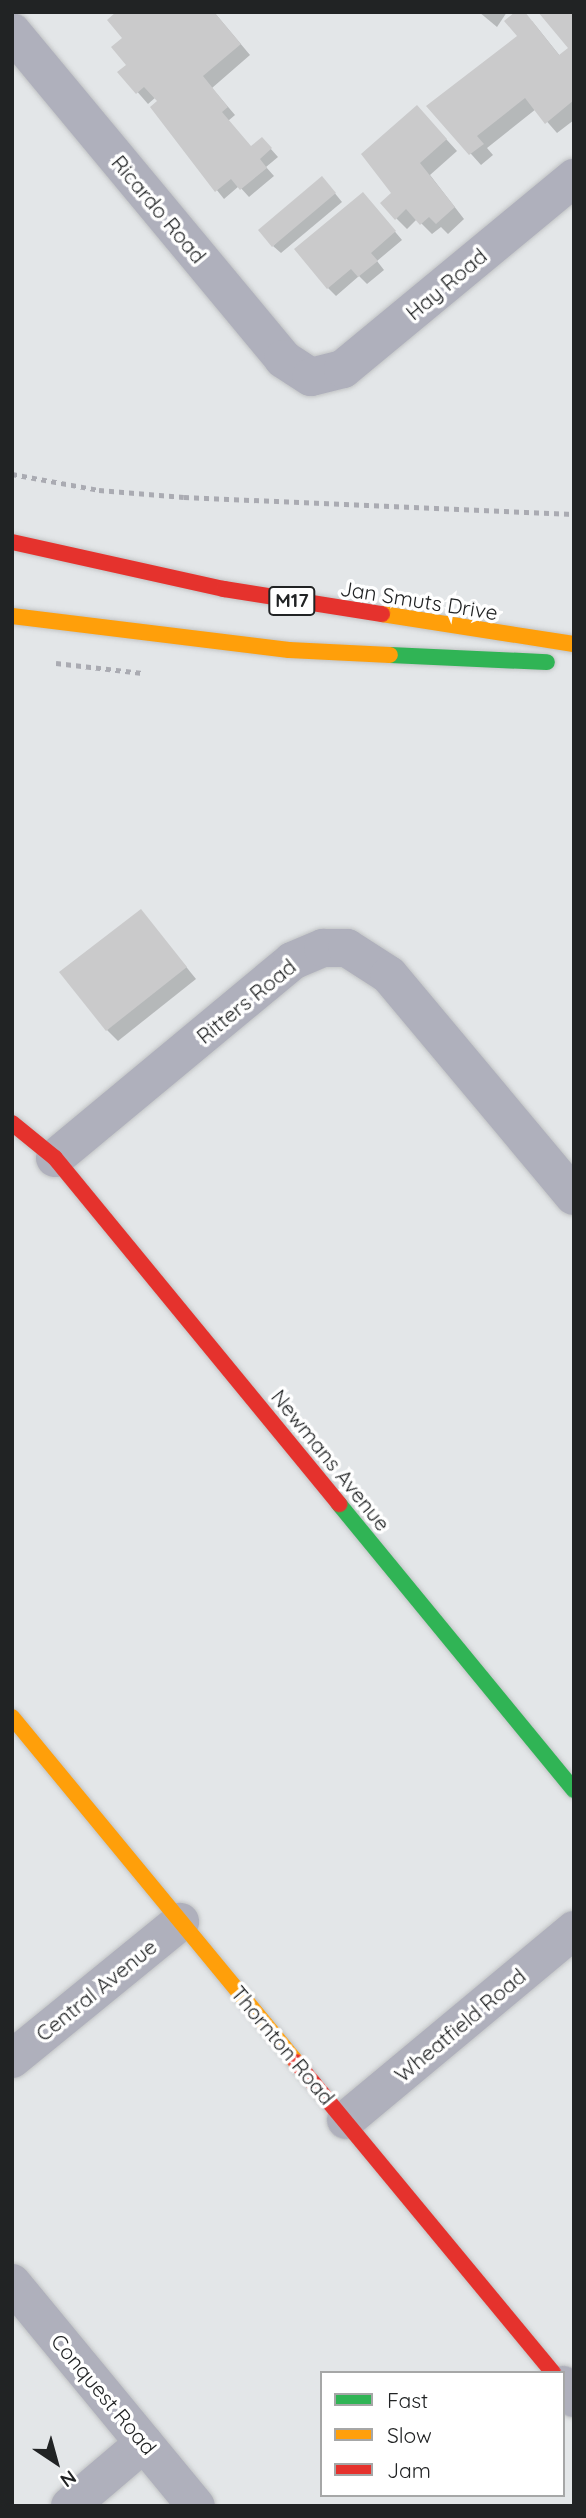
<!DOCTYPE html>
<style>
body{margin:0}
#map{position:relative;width:586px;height:2518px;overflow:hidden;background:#e3e6e8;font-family:Quicksand,sans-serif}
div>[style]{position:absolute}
.shadow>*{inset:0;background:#0003}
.building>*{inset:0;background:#cacacb}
.path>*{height:4.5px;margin-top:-2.25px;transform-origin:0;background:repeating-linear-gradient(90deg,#aaabb2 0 5px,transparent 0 10px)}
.roads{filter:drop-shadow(0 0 2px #c1c3c4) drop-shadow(0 0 2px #c1c3c4)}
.street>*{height:38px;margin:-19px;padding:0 19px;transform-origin:19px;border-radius:19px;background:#afb0bc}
.fast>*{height:16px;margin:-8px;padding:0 8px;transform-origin:8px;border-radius:8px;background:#30b455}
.slow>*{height:16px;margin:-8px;padding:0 8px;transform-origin:8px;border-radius:8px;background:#ff9f0a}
.jam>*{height:16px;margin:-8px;padding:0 8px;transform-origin:8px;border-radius:8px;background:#e5322d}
span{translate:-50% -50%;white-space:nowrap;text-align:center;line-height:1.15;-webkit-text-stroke:7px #fff;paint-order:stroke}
.shield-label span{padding:2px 5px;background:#fff;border:2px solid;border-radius:5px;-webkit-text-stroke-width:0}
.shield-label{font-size:19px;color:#212324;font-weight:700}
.street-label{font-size:21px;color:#212324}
.frame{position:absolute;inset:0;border:14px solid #212324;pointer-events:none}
.legend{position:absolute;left:320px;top:2371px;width:245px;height:126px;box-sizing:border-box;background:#fff;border:2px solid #a6a7a7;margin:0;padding:9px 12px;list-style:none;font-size:21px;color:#212324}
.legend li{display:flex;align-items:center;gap:14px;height:35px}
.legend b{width:35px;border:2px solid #a6a7a7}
.north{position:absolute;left:21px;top:2427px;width:70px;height:70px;-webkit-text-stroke:5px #fff;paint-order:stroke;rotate:144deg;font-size:19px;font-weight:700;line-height:28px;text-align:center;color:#212324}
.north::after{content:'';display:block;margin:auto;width:24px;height:32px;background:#212324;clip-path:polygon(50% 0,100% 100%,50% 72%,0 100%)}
</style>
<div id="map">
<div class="shadow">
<div style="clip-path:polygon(214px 12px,250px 55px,212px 88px,235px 115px,228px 121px,251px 147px,262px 139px,278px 157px,266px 167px,274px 176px,249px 197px,239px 186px,224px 199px,172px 134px,160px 102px,156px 97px,148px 104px,120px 72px)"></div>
<div style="clip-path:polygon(479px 12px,507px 12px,497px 27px)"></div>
<div style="clip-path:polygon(574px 12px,574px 120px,557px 133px,536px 109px,487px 148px,493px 155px,481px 165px,428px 106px,520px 37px,532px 21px,560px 56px,570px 48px)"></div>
<div style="clip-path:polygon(427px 118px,457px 151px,430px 175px,464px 219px,448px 234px,441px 227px,432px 234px,417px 219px,407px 229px,396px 218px,394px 193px)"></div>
<div style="clip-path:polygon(329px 186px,342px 202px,281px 253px,273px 246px)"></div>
<div style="clip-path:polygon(370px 202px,402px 240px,377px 261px,384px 270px,367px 284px,359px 276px,336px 296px,328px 288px)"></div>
<div style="clip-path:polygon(141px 911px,196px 979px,118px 1041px,107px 1030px)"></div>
</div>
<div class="building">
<div style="clip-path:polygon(116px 12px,214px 12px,241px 44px,203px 76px,228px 107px,222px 112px,251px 146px,262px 137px,272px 148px,260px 159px,267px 168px,240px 190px,231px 179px,215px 192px,150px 107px,157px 101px,144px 87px,136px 94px,117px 72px,126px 65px,111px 47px,122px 38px,107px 20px)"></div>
<div style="clip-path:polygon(515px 12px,525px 12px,559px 55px,568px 48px,538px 12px,574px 12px,574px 100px,545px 124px,525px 98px,477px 136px,484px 144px,469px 155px,426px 106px,517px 36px,504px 21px)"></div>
<div style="clip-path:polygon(417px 105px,447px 139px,420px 163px,455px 207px,436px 224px,429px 217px,420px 225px,406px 209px,395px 220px,380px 203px,391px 193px,361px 154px)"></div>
<div style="clip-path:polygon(322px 176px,336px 193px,272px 247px,258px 230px)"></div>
<div style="clip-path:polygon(363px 192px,396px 231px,371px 253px,378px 261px,358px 277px,351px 269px,327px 289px,294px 249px)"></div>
<div style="clip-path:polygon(141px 909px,187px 967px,106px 1031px,59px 972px)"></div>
</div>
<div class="path">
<div style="left:12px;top:474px;width:88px;rotate:10.4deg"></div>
<div style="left:99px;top:490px;width:85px;rotate:4.7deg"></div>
<div style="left:184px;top:497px;width:390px;rotate:2.5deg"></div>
<div style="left:56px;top:663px;width:87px;rotate:6.6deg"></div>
</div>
<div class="roads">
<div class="street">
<div style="left:12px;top:32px;width:425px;rotate:50.3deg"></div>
<div style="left:283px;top:359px;width:33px;rotate:33deg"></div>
<div style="left:311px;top:377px;width:33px;rotate:-14deg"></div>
<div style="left:343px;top:369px;width:300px;rotate:-39.6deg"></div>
<div style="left:55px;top:1158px;width:308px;rotate:-39.7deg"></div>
<div style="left:292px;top:961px;width:34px;rotate:-23deg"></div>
<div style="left:323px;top:948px;width:24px"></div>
<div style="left:347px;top:948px;width:50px;rotate:32.7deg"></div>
<div style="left:389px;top:975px;width:288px;rotate:50.1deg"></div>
<div style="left:12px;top:2059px;width:217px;rotate:-39.2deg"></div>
<div style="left:346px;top:2120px;width:297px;rotate:-39.8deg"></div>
<div style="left:12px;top:2283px;width:289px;rotate:50.5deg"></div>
<div style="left:563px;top:2385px;width:17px;rotate:50deg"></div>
<div style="left:70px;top:2506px;width:97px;rotate:-40.4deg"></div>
</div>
<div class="fast">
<div style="left:390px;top:655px;width:157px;rotate:2.6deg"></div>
<div style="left:339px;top:1504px;width:370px;rotate:50.6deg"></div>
</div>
<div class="slow">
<div style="left:382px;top:614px;width:194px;rotate:8.9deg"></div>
<div style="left:12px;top:616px;width:279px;rotate:7deg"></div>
<div style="left:289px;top:650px;width:101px;rotate:2.8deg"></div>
<div style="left:12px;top:1717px;width:447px;rotate:50.5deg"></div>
</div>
<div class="jam">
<div style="left:12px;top:542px;width:217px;rotate:12.5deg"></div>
<div style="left:224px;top:589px;width:160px;rotate:9deg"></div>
<div style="left:12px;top:1123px;width:55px;rotate:39.1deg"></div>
<div style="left:55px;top:1158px;width:448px;rotate:50.6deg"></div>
<div style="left:296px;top:2062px;width:403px;rotate:50.4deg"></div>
</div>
</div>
<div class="shield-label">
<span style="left:292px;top:601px">M17</span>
</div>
<div class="street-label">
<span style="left:159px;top:209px;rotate:50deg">Ricardo Road</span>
<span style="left:446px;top:284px;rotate:-40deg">Hay Road</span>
<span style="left:419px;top:600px;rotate:9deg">Jan Smuts Drive</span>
<span style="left:246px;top:1001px;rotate:-39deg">Ritters Road</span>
<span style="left:331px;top:1460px;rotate:51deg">Newmans Avenue</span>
<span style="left:96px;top:1990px;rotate:-39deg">Central Avenue</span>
<span style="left:460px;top:2025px;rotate:-40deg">Wheatfield Road</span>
<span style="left:283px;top:2045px;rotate:50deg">Thornton Road</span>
<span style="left:104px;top:2394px;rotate:50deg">Conquest Road</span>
</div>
<div class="frame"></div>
<ul class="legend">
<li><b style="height:9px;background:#30b455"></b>Fast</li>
<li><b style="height:9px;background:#ff9f0a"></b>Slow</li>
<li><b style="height:9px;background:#e5322d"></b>Jam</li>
</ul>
<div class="north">N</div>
</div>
